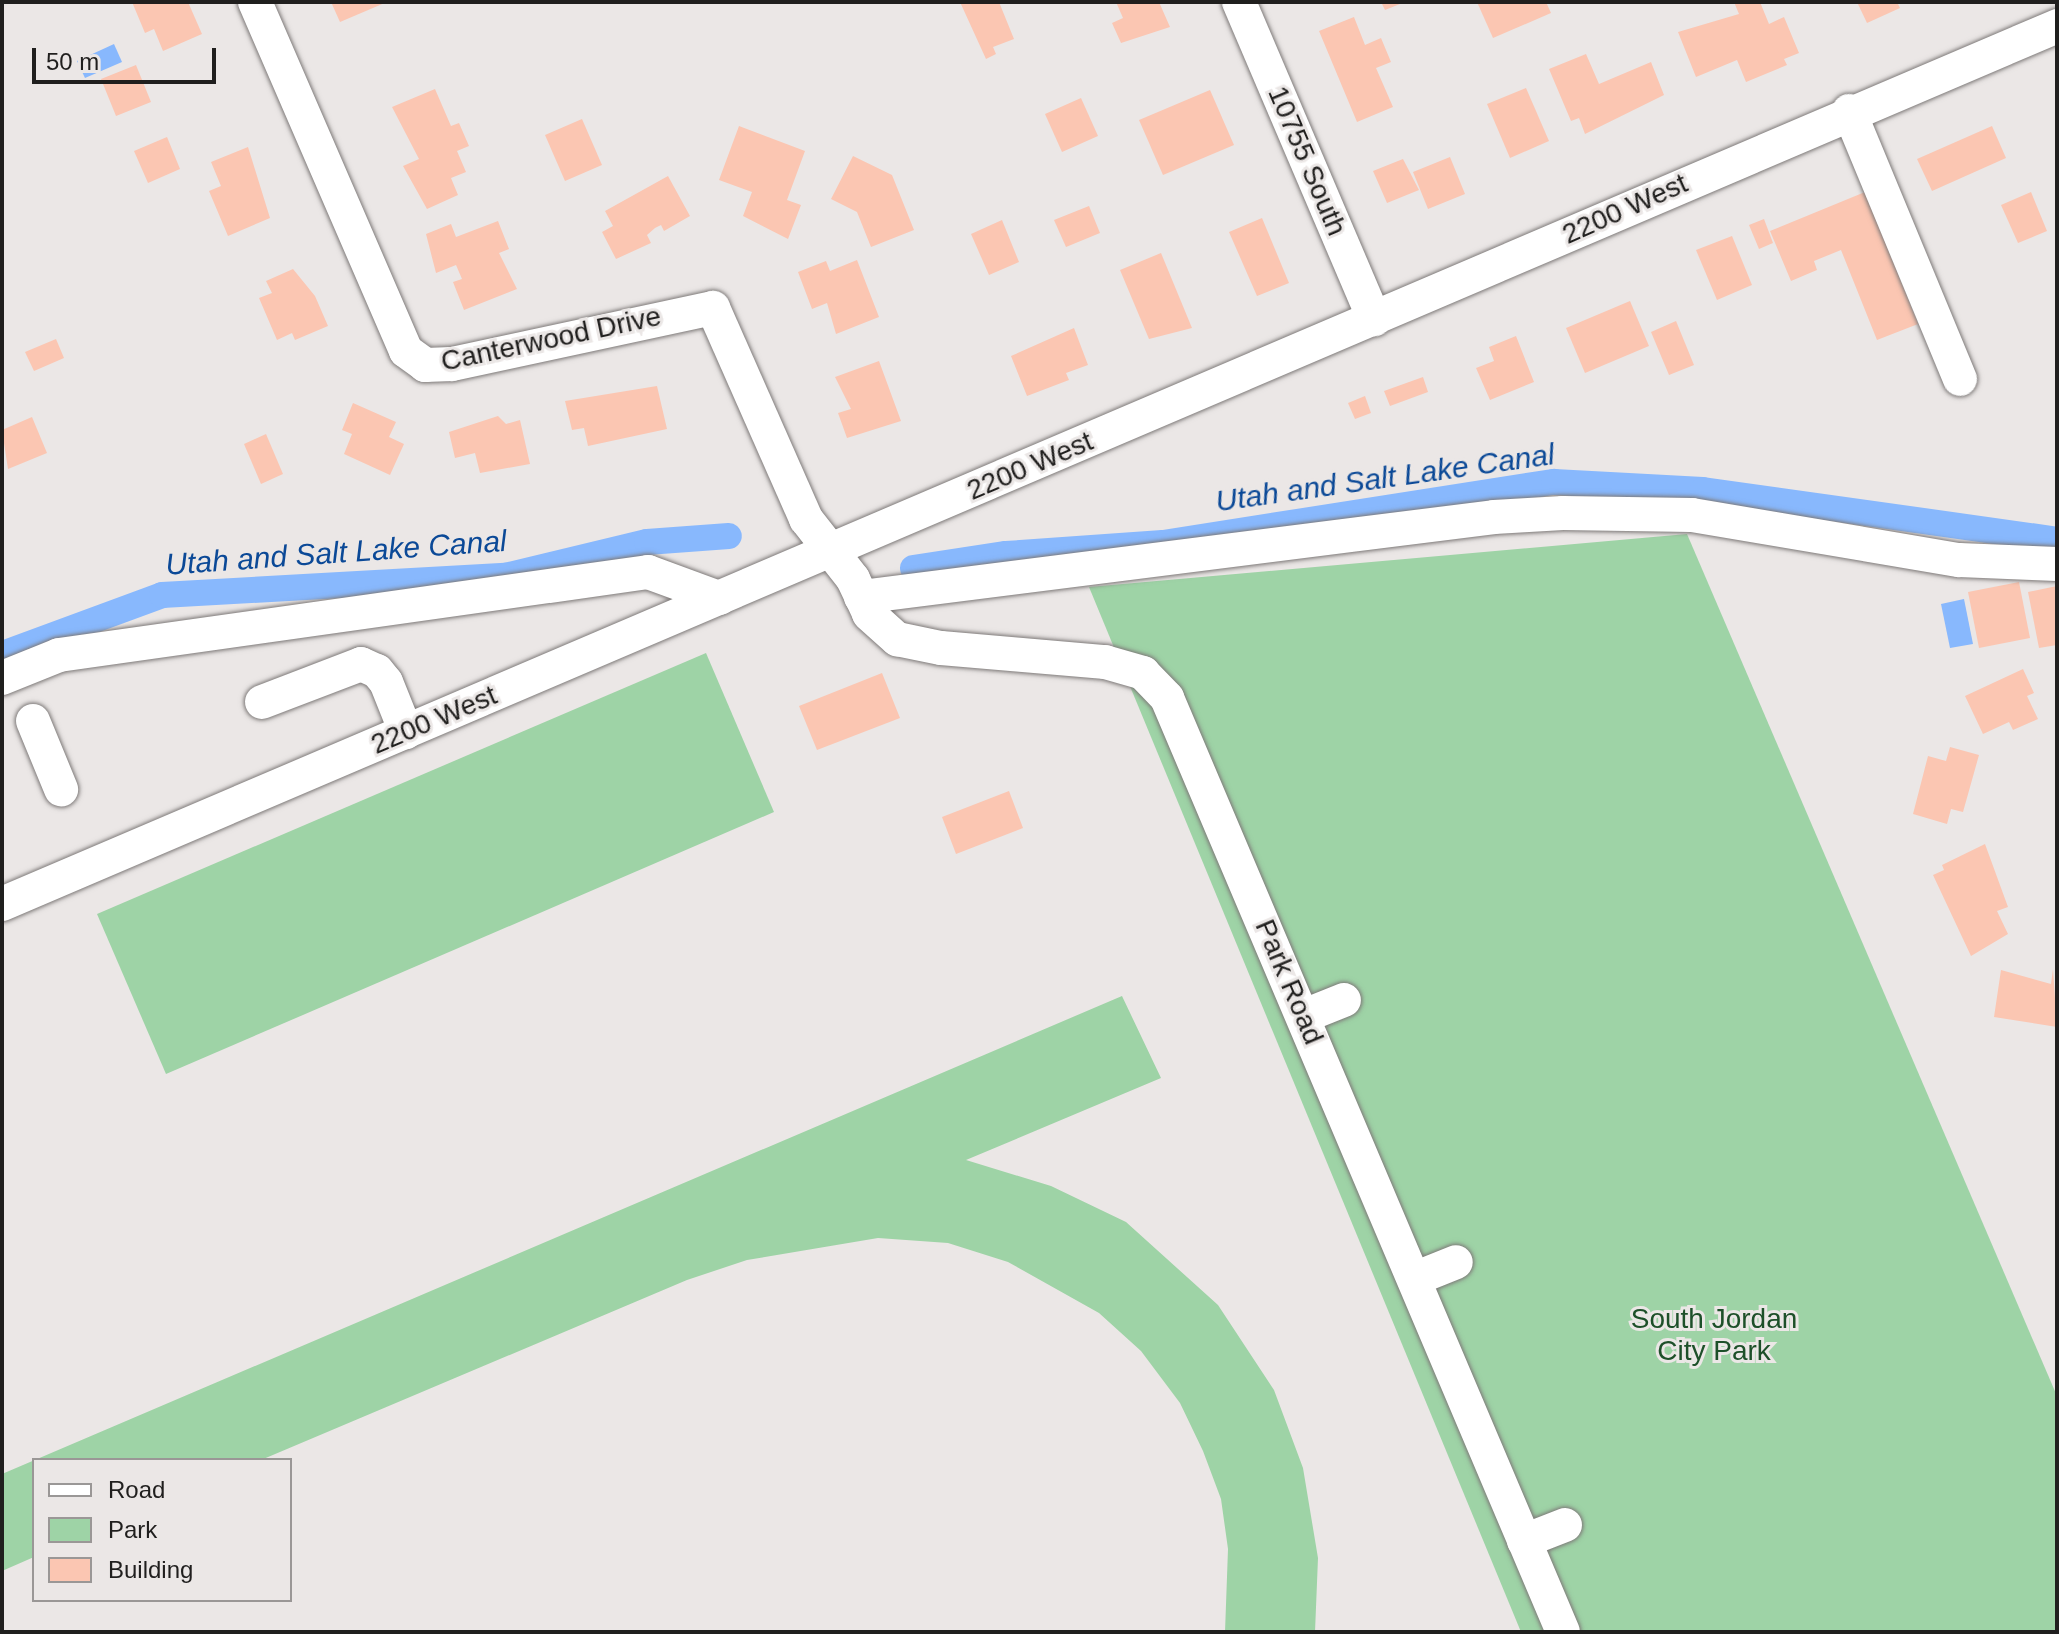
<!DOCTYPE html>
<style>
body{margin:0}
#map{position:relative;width:2059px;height:1634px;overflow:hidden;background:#ebe7e6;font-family:Helvetica,sans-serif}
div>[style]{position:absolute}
.green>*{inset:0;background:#9ed3a6}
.water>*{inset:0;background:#88b8fd}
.canal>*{height:26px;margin:-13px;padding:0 13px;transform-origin:13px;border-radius:13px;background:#88b8fd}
.building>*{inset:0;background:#fbc6b2}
.roads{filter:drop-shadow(0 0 2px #7e7a79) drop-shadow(0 0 2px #7e7a79)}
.minor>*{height:34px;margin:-17px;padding:0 17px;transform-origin:17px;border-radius:17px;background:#fff}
span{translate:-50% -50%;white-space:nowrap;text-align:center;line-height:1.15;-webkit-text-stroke:6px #ebe7e6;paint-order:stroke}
.street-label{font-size:28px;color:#201f1e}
.park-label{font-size:28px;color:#1d5029}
.water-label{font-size:30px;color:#0b4997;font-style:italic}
.frame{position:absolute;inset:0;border:4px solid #201f1e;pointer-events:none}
.legend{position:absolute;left:32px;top:1458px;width:260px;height:144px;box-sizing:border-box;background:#ebe7e6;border:2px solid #9a9796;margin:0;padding:10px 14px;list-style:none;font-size:24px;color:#201f1e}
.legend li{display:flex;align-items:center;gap:16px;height:40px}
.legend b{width:40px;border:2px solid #9a9796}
.scale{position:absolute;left:32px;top:48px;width:184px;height:36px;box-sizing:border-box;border:4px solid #201f1e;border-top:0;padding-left:10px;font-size:24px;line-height:28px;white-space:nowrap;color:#201f1e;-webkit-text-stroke:6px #ebe7e6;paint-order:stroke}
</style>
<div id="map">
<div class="green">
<div style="clip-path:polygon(1687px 534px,2057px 1396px,2057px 1632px,1521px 1632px,1089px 587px)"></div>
<div style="clip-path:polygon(706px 653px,774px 812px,166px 1074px,97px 914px)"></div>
<div style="clip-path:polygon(1122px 996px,1161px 1078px,966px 1160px,1051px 1186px,1126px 1222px,1218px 1305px,1274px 1390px,1303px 1468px,1318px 1558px,1315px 1632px,1225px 1632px,1228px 1549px,1221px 1499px,1203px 1451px,1180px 1403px,1141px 1351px,1099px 1313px,1008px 1262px,948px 1243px,878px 1238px,747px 1260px,687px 1280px,261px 1460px,34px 1460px,34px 1557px,2px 1571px,2px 1474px)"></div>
</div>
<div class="water">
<div style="clip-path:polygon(114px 44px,122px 62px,85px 78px,77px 61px)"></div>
<div style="clip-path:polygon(1964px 599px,1973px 644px,1950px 648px,1941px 604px)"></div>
</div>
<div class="canal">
<div style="left:913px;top:568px;width:94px;rotate:-8.6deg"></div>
<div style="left:1006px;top:554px;width:157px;rotate:-4deg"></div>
<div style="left:1163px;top:543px;width:396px;rotate:-8.9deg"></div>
<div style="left:1554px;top:482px;width:149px;rotate:3.1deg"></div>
<div style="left:1703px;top:490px;width:358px;rotate:8deg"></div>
<div style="left:2px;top:654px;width:171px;rotate:-20.2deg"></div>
<div style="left:162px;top:595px;width:344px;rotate:-3.2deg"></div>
<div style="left:505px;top:576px;width:146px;rotate:-13.5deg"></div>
<div style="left:647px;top:542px;width:82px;rotate:-4.2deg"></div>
</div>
<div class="building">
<div style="clip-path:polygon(132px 2px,188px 2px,202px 34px,163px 51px,154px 29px,145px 33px)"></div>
<div style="clip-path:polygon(331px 2px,387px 2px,340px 22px)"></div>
<div style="clip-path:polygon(960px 2px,999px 2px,1014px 39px,993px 47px,996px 54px,986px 59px)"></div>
<div style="clip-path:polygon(1116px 2px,1159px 2px,1170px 27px,1121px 43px,1112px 23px,1123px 18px)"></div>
<div style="clip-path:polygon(1381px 2px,1405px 2px,1385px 10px)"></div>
<div style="clip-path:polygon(1477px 2px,1546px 2px,1551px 13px,1493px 38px)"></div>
<div style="clip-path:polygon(1734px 2px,1760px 2px,1769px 24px,1784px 17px,1799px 53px,1784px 59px,1787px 65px,1746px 82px,1737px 60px,1696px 77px,1678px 32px,1739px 14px)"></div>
<div style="clip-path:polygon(1857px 2px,1897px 2px,1900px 8px,1867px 23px)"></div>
<div style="clip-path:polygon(1354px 17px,1365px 45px,1381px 38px,1391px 62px,1376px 68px,1393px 107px,1357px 122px,1319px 31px)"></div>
<div style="clip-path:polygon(1586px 54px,1599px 84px,1651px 62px,1664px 95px,1585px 134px,1579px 118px,1571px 121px,1549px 69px)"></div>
<div style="clip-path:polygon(136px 65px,151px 102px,116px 116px,101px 79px)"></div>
<div style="clip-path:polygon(1526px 88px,1549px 141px,1510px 158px,1487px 104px)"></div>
<div style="clip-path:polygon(435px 89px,451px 126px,459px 123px,469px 146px,457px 151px,466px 172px,451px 178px,458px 195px,427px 209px,403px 166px,419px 159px,392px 107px)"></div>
<div style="clip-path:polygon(1210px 90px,1234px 145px,1163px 175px,1139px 120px)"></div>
<div style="clip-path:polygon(1081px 98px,1098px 136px,1062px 152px,1045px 114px)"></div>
<div style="clip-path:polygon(582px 119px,602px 165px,565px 181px,545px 135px)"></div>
<div style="clip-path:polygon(739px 126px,805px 151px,787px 200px,801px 205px,788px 239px,743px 216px,752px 192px,719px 180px)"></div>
<div style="clip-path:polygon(1992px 126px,2006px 158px,1932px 191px,1917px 159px)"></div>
<div style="clip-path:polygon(167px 137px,180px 169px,148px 183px,134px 151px)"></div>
<div style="clip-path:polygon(248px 147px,270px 218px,228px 236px,209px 191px,221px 186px,211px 162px)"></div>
<div style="clip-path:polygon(853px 156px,892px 175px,914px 230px,871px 247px,857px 212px,831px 199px)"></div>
<div style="clip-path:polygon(1450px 157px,1465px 194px,1428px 209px,1413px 172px)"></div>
<div style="clip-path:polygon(1403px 159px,1419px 190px,1387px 203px,1373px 171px)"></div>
<div style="clip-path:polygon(668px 176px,690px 216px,664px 231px,661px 225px,655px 228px,647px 235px,651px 243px,616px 259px,602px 232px,613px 226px,605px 211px)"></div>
<div style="clip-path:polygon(1865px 192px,1918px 324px,1877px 340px,1841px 250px,1814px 261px,1817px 270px,1791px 281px,1770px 231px)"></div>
<div style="clip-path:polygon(2031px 192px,2047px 231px,2018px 243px,2001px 205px)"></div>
<div style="clip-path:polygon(1089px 206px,1100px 233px,1066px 247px,1054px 220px)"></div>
<div style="clip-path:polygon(1262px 218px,1289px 283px,1257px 296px,1229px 232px)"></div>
<div style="clip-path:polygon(1764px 219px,1773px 243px,1759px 249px,1749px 225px)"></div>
<div style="clip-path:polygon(1002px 220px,1019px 262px,989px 275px,971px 234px)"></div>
<div style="clip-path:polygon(498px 221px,509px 249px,499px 253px,517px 289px,464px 310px,453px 282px,462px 279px,456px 265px,436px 273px,426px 234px,451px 224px,456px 237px)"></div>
<div style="clip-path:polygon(1732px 236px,1752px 285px,1717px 300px,1696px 250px)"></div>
<div style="clip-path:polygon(1161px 253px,1192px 328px,1149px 339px,1120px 270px)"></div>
<div style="clip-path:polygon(857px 260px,879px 317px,836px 334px,827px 303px,812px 309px,798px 272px,826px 261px,830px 271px)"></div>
<div style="clip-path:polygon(293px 269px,315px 296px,328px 326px,295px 340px,292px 333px,277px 340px,259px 298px,272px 293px,266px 281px)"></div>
<div style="clip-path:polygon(1630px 301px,1649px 346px,1585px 373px,1566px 328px)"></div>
<div style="clip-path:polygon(1676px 321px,1694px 365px,1669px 375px,1651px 332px)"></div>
<div style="clip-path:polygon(1074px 328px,1088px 365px,1066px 373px,1069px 380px,1027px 396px,1011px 356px)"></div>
<div style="clip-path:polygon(1516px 336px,1534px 382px,1490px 400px,1476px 368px,1494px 361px,1489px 347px)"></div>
<div style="clip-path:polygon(56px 339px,64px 358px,34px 371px,25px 352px)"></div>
<div style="clip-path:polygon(879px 361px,901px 421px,847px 438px,838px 413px,851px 409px,835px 377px)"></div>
<div style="clip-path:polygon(1423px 377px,1428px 392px,1390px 406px,1384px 391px)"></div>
<div style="clip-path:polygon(657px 386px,667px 429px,588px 446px,584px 428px,572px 430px,565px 401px)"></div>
<div style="clip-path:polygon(1365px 396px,1371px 413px,1355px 419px,1348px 403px)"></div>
<div style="clip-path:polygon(353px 403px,396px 422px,389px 437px,404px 444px,390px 475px,344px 454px,352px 434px,342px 430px)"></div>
<div style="clip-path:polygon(498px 416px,506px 424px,520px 420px,530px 464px,480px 473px,475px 453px,455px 458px,449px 432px)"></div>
<div style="clip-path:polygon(32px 417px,47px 453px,8px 469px,2px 430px)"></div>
<div style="clip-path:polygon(266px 434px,283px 474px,261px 484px,244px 444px)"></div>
<div style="clip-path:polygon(2019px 582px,2030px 638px,1979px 648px,1968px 592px)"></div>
<div style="clip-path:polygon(2057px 586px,2057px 645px,2039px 648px,2028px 592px)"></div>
<div style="clip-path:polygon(2023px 669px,2034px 693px,2027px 696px,2038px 719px,2013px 730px,2009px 722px,1983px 734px,1965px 696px)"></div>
<div style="clip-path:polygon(882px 673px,900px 718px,817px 750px,799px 706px)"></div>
<div style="clip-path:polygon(1950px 747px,1979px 755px,1963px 812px,1951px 809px,1947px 824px,1913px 814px,1928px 756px,1946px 761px)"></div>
<div style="clip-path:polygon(1009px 791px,1023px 828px,956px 854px,942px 817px)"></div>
<div style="clip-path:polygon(1985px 844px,2008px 907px,1997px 911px,2008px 934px,1971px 956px,1933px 875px,1944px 870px,1942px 865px)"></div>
<div style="clip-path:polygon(2053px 969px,2057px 1027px,1994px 1017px,2001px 970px,2051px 984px)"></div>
</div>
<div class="roads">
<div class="minor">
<div style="left:255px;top:2px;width:380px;rotate:66.6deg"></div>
<div style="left:406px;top:351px;width:24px;rotate:36deg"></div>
<div style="left:425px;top:365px;width:27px;rotate:-2deg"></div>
<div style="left:452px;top:364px;width:267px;rotate:-12.1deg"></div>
<div style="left:713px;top:308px;width:231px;rotate:66.2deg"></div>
<div style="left:806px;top:519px;width:76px;rotate:51.9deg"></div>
<div style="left:853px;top:579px;width:38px;rotate:65deg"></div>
<div style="left:869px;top:614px;width:38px;rotate:42deg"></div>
<div style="left:897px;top:639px;width:45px;rotate:11.6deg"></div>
<div style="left:941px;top:648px;width:165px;rotate:4.9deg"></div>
<div style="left:1105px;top:662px;width:40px;rotate:16deg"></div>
<div style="left:1143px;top:673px;width:35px;rotate:46deg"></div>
<div style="left:1167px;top:698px;width:1014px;rotate:67.02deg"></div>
<div style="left:1239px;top:2px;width:345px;rotate:66.9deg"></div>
<div style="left:1849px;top:111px;width:290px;rotate:67.5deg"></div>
<div style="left:861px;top:597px;width:638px;rotate:-7.2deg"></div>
<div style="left:1494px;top:517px;width:69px;rotate:-3.3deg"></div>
<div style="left:1563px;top:513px;width:129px;rotate:0.9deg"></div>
<div style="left:1692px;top:515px;width:271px;rotate:9.6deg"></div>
<div style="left:1959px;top:560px;width:98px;rotate:2.3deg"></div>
<div style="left:2px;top:678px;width:61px;rotate:-22deg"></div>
<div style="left:59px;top:655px;width:595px;rotate:-8.02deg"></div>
<div style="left:648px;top:572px;width:76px;rotate:20.1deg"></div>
<div style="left:262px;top:702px;width:106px;rotate:-21deg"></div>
<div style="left:361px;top:664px;width:17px;rotate:24deg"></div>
<div style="left:377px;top:671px;width:14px;rotate:51deg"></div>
<div style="left:386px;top:682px;width:54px;rotate:68.2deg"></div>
<div style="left:33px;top:721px;width:74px;rotate:67.6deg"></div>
<div style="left:2px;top:904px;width:2235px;rotate:-23.13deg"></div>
<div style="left:1304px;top:1016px;width:43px;rotate:-21.8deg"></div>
<div style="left:1414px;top:1279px;width:45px;rotate:-22deg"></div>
<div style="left:1524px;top:1541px;width:44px;rotate:-21.3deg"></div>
</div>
</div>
<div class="street-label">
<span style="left:1307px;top:161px;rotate:67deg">10755 South</span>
<span style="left:1625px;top:209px;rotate:-24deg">2200 West</span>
<span style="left:551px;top:339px;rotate:-12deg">Canterwood Drive</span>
<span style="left:1030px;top:466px;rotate:-23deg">2200 West</span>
<span style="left:434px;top:720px;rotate:-23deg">2200 West</span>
<span style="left:1289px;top:982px;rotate:67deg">Park Road</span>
</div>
<div class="park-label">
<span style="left:1714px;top:1335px">South Jordan<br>City Park</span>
</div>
<div class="water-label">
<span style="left:1385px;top:478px;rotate:-8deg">Utah and Salt Lake Canal</span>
<span style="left:336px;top:553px;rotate:-4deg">Utah and Salt Lake Canal</span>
</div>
<div class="frame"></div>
<ul class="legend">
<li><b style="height:10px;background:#fff"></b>Road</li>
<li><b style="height:22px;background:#9ed3a6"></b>Park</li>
<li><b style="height:22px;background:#fbc6b2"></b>Building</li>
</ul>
<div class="scale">50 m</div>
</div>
